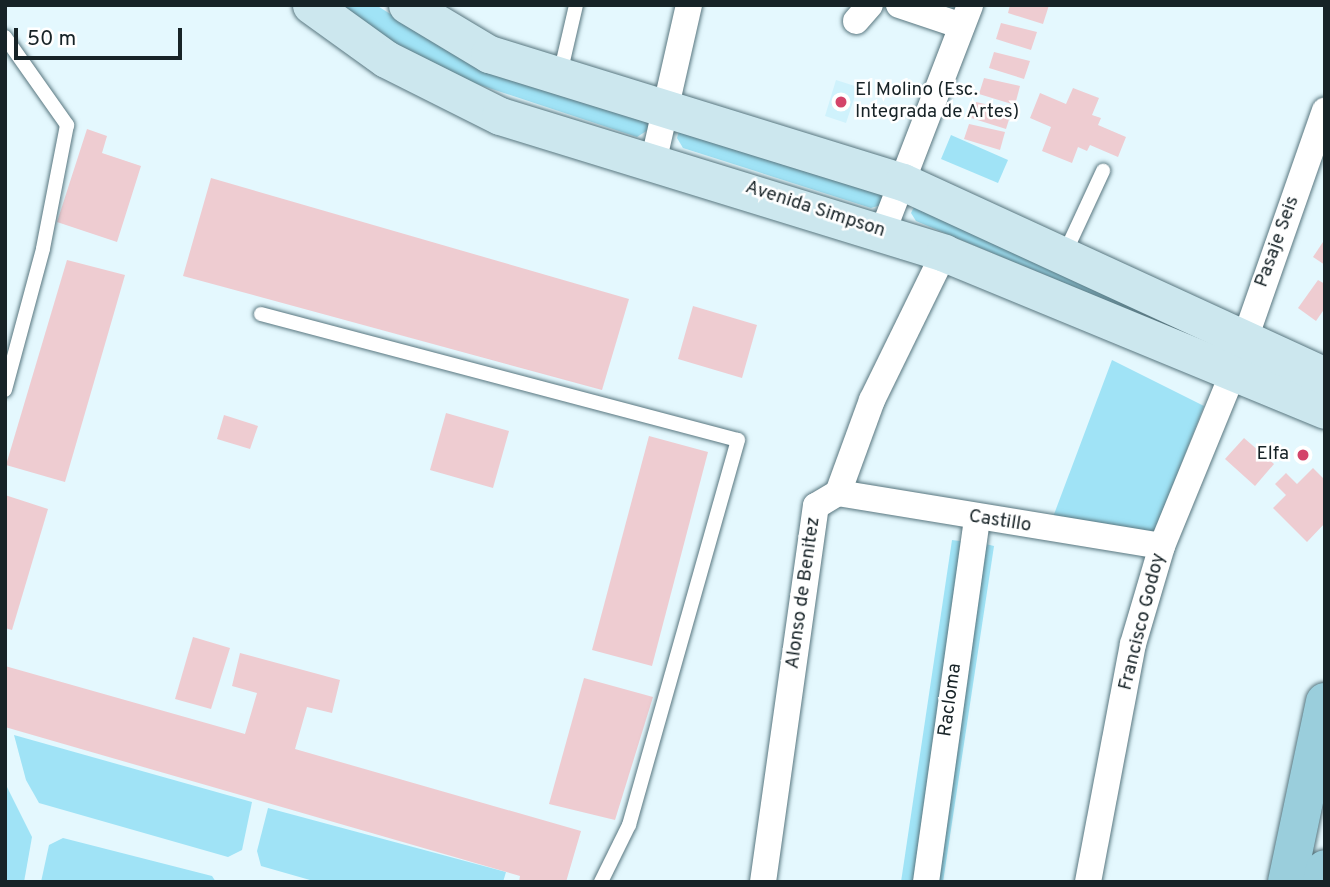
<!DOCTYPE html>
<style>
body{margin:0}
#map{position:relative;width:1330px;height:887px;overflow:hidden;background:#e4f8fe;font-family:Overpass,sans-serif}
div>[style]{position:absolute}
.built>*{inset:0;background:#cff2fc}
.green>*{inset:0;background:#a0e3f6}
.building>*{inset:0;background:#eeccd1}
.roads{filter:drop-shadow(0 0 2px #58767f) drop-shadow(0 0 2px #58767f)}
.service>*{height:14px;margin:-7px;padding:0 7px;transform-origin:7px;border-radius:7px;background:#fff}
.minor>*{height:26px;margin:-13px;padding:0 13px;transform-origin:13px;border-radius:13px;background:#fff}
.secondary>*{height:37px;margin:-18.5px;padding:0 18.5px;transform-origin:18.5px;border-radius:18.5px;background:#cce7ee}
.primary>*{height:38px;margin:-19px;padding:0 19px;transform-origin:19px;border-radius:19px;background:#9acedc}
.dots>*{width:19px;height:19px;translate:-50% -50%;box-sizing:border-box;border:4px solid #fff;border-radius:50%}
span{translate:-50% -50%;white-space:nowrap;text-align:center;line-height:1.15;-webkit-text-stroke:5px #fff;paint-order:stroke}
.poi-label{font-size:19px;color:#172327}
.left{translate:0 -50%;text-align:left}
.right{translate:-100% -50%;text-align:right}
.street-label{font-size:19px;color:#172327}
.frame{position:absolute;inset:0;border:7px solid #172327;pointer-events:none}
.scale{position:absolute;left:14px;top:28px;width:168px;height:32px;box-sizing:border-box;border:4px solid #172327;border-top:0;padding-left:9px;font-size:21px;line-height:24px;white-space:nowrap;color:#172327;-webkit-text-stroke:5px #fff;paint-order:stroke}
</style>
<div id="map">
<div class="built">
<div style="clip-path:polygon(836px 80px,858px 87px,846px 123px,825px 116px)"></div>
</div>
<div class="green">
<div style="clip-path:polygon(336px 5px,376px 5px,465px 61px,648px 117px,648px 130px,637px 137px,462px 79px,398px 49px)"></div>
<div style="clip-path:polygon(680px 128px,889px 186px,881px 205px,871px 208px,683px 148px,677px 138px)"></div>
<div style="clip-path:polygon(951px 135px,1008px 160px,998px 183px,941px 159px)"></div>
<div style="clip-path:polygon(916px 203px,1203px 330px,1198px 339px,916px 221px,911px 213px)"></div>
<div style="clip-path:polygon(1112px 360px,1204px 406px,1154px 533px,1053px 517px)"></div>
<div style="clip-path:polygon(952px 540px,967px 542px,915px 882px,901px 882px)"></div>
<div style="clip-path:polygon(981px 543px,994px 546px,943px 882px,931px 882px)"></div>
<div style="clip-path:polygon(14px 735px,252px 802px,242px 850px,228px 857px,39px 803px,26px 780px)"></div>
<div style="clip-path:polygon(5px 783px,32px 837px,24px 882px,5px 882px)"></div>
<div style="clip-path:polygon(268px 808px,506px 872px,503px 882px,317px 882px,261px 866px,257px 851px)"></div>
<div style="clip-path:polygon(63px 838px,212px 876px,216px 882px,41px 882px,49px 845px)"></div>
</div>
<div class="building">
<div style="clip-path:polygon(1010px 5px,1049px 5px,1043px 24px,1008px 13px)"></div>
<div style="clip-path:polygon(1001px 23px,1037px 32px,1031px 50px,996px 39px)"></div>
<div style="clip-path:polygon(994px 52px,1030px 61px,1024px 79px,989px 68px)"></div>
<div style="clip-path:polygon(984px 78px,1020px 86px,1015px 105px,979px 94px)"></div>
<div style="clip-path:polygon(1073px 88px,1099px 98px,1092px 115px,1101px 118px,1098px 125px,1126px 137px,1118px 157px,1090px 145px,1087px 151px,1078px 147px,1072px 163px,1042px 151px,1051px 127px,1030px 118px,1040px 93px,1066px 104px)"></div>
<div style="clip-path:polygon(976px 102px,1012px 110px,1006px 129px,971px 118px)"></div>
<div style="clip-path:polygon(969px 124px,1005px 132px,1000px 150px,964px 139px)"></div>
<div style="clip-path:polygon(87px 129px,107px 136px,102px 153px,141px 166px,117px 242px,57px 222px)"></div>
<div style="clip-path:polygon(211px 178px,629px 299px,602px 390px,183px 276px)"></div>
<div style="clip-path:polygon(1325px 239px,1325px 265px,1313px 257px)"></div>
<div style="clip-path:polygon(67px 260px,125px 275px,65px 482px,6px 465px)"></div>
<div style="clip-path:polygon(1318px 280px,1325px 284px,1325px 308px,1316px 321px,1298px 308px)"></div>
<div style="clip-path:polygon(693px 306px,757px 325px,742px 378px,678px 359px)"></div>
<div style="clip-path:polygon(446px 413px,509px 431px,493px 488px,430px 470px)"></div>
<div style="clip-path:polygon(224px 415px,258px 426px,250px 449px,217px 439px)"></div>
<div style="clip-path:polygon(649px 436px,708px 452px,652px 666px,592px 650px)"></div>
<div style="clip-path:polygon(1244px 438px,1274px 464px,1255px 486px,1225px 459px)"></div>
<div style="clip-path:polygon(1313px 468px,1325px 480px,1325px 523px,1307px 542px,1273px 508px,1286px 495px,1275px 484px,1286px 473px,1297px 484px)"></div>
<div style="clip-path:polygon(5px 495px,48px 509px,12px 630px,5px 628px)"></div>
<div style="clip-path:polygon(193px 637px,230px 648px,211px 709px,175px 699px)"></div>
<div style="clip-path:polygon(240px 653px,340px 680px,332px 713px,307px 707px,295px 749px,581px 831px,566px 882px,519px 882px,520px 876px,5px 727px,5px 666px,245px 734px,257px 693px,232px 686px)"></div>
<div style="clip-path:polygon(584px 678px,653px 697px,615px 820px,549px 804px)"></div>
</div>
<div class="roads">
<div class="service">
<div style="left:5px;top:37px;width:108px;rotate:54.8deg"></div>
<div style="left:67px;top:125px;width:126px;rotate:101deg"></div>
<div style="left:43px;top:249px;width:146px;rotate:105.1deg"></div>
<div style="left:560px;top:74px;width:71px;rotate:-76.9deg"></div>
<div style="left:1064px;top:255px;width:93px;rotate:-65.1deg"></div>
<div style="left:261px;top:314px;width:493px;rotate:14.8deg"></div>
<div style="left:738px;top:440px;width:400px;rotate:105.8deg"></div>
<div style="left:629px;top:825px;width:64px;rotate:116.2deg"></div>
</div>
<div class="minor">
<div style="left:899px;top:5px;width:66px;rotate:18.4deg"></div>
<div style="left:856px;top:21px;width:21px;rotate:-49deg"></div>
<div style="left:654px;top:159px;width:158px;rotate:-77.2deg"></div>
<div style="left:883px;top:231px;width:242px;rotate:-68.9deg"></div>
<div style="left:838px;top:493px;width:328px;rotate:9.3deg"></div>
<div style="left:763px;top:882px;width:380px;rotate:-82deg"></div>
<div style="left:816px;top:506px;width:26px;rotate:-31deg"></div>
<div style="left:838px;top:493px;width:99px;rotate:-69.9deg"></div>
<div style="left:872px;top:400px;width:164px;rotate:-63.9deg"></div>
<div style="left:926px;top:882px;width:367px;rotate:-82deg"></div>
<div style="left:1088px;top:882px;width:242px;rotate:-79.3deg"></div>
<div style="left:1133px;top:644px;width:102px;rotate:-73.5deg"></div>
<div style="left:1162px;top:546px;width:187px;rotate:-67.7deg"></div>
<div style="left:1233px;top:373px;width:278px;rotate:-70.7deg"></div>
</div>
<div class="secondary">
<div style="left:311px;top:5px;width:92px;rotate:35.8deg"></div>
<div style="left:386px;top:59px;width:127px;rotate:26.6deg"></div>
<div style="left:500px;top:116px;width:465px;rotate:17.1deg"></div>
<div style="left:944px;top:253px;width:412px;rotate:22.4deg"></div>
<div style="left:407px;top:5px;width:96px;rotate:30.9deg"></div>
<div style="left:489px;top:54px;width:433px;rotate:17.2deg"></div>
<div style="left:903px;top:182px;width:464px;rotate:24.7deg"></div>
</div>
<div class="primary">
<div style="left:1287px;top:882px;width:184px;rotate:-78.1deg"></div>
<div style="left:1322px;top:882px;width:13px;rotate:-77deg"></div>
</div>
</div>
<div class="dots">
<div style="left:841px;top:102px;background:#d3446a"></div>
<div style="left:1303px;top:455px;background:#d3446a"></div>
</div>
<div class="poi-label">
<span class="left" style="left:855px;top:102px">El Molino (Esc.<br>Integrada de Artes)</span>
<span class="right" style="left:1289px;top:455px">Elfa</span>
</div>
<div class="street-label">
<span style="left:815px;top:210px;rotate:18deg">Avenida Simpson</span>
<span style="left:1278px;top:242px;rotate:-70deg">Pasaje Seis</span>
<span style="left:1000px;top:522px;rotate:9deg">Castillo</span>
<span style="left:804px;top:593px;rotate:-82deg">Alonso de Benitez</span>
<span style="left:1143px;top:622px;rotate:-76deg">Francisco Godoy</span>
<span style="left:951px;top:700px;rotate:-82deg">Racloma</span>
</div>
<div class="frame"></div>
<div class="scale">50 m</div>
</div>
